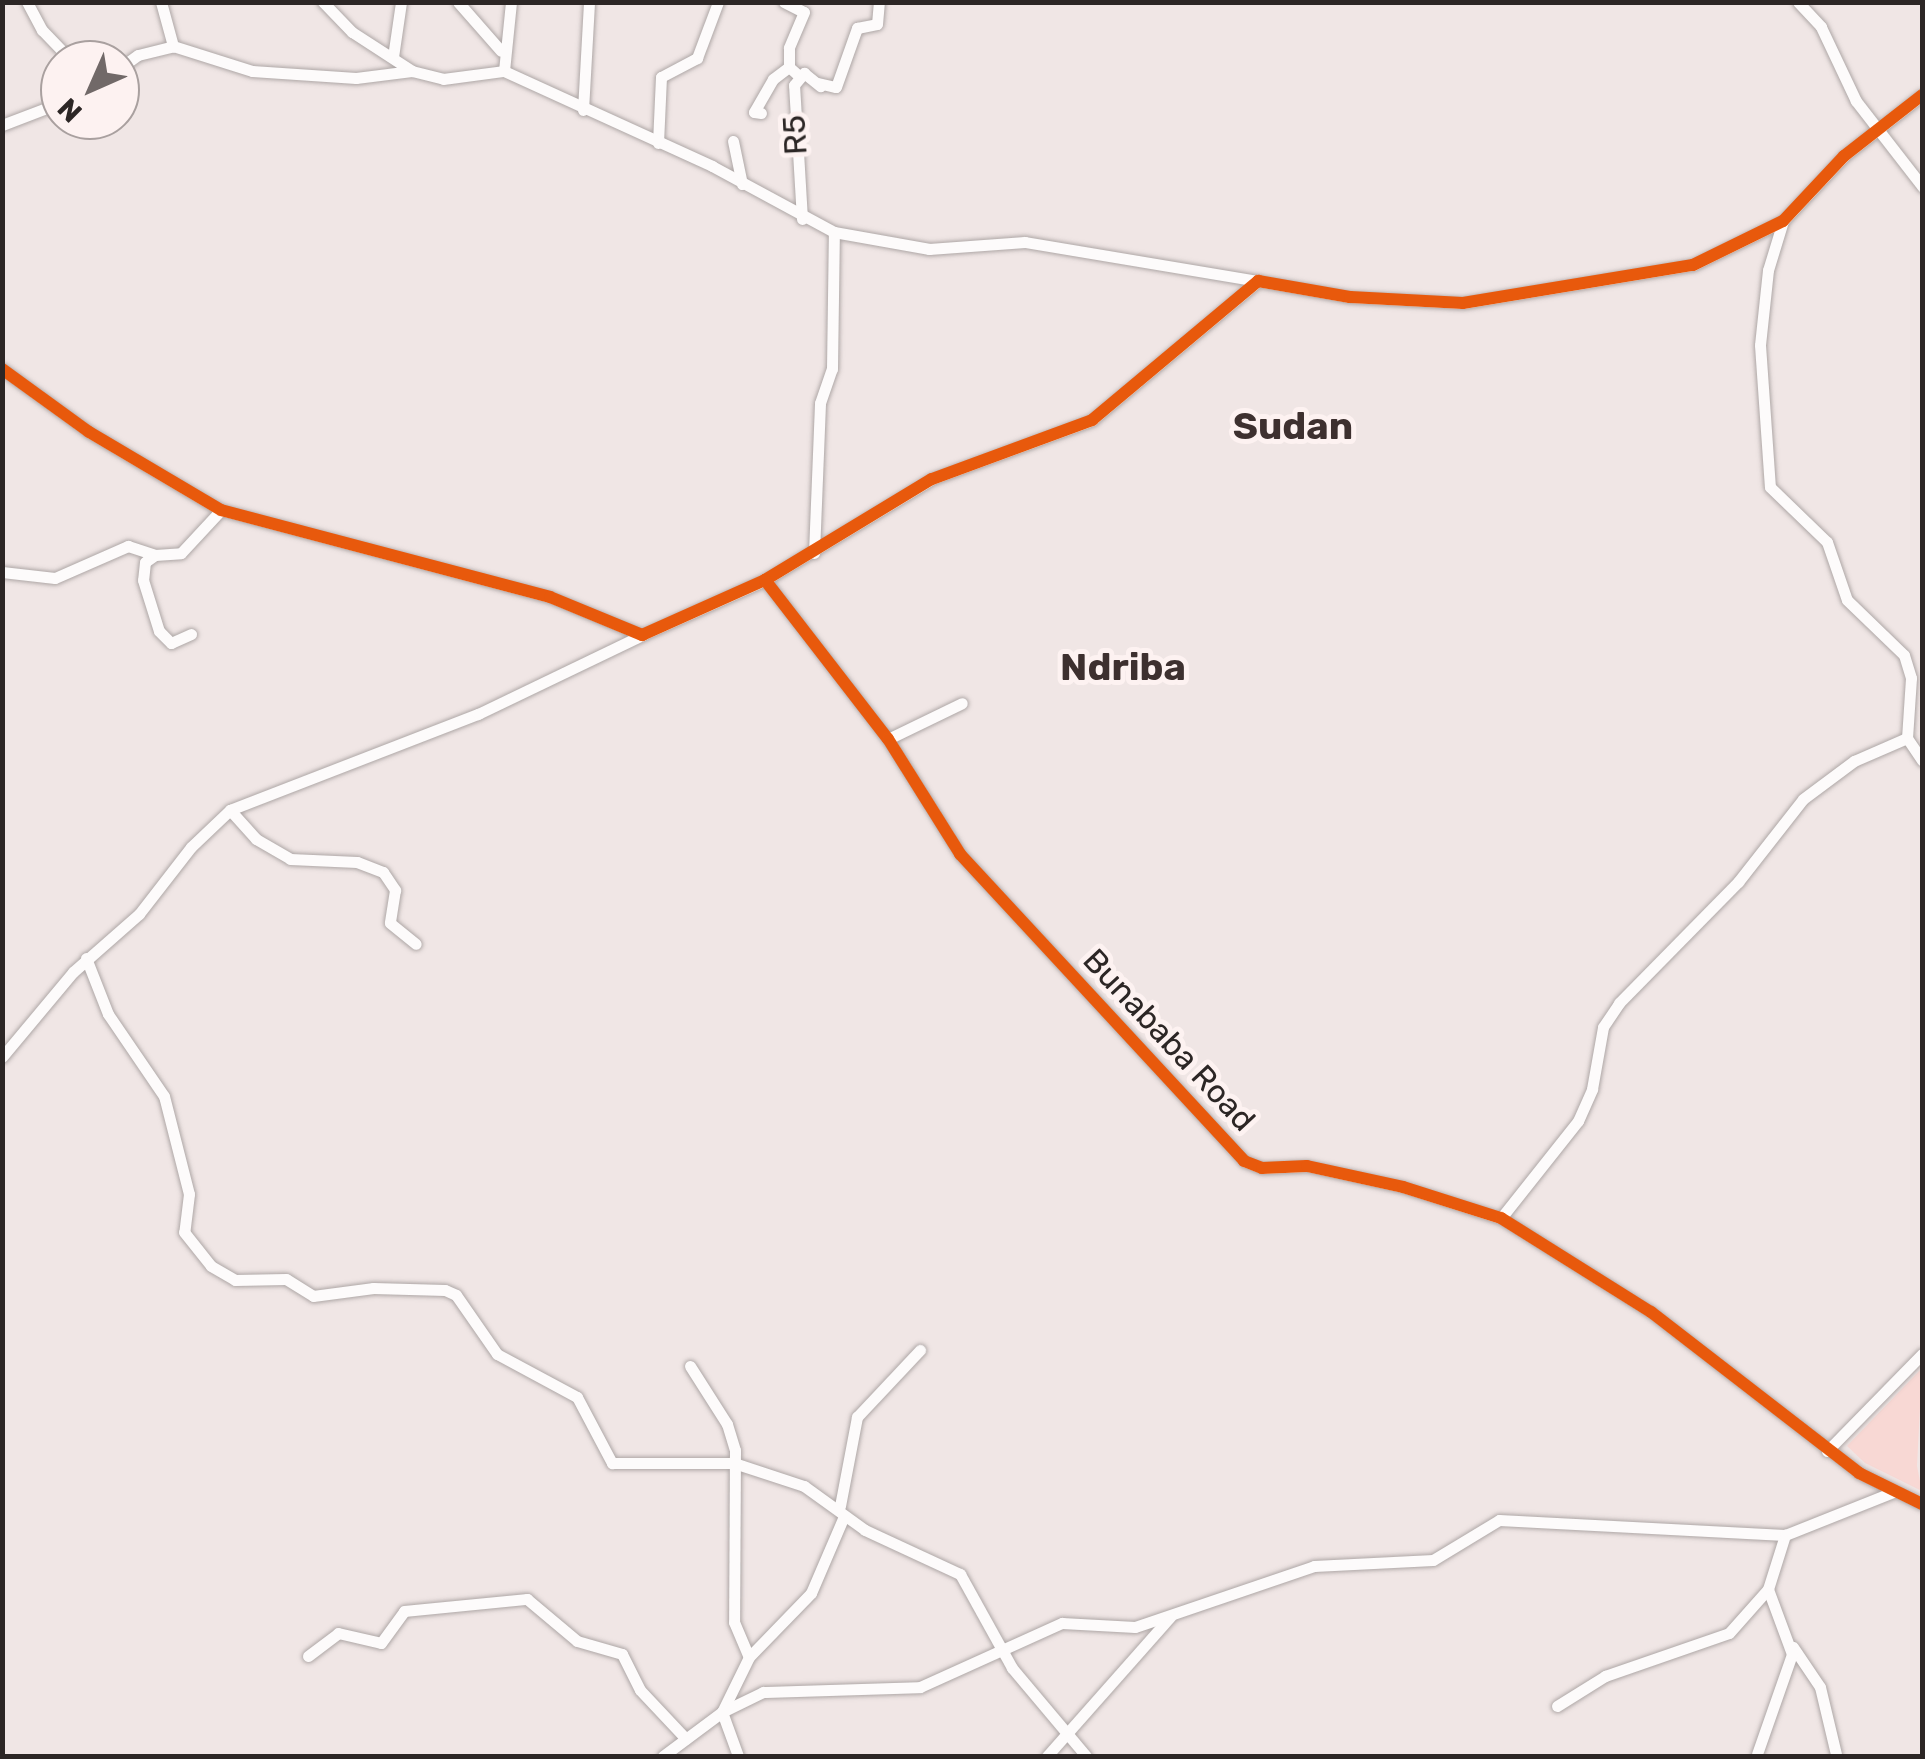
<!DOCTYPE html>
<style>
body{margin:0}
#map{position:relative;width:1925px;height:1759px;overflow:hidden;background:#f0e6e5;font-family:Rubik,sans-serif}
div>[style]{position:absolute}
.green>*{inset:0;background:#f8d8d4}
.roads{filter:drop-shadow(0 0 2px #aea7a6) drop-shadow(0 0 2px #aea7a6)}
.minor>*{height:11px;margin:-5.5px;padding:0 5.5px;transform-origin:5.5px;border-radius:5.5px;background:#fdfbfb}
.cycleway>*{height:12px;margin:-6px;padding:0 6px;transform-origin:6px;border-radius:6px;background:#e8590c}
span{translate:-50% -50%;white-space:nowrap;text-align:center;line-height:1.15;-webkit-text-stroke:10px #fdf2f1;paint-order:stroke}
.street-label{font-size:32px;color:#2c2625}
.quarter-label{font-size:38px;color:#3d302f;font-weight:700}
.frame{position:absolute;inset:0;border:5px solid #2c2625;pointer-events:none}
.north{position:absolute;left:40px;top:40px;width:100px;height:100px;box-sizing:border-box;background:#fdf2f1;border:2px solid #a9a09f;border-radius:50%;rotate:225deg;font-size:28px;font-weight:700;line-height:40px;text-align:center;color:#2c2625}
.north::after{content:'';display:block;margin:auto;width:35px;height:45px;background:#716968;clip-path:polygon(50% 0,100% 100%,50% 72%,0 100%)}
</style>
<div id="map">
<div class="green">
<div style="clip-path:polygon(1922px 1368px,1917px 1466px,1922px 1491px,1865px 1463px,1847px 1446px)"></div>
</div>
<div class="roads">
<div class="minor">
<div style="left:27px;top:2px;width:32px;rotate:62deg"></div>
<div style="left:42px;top:30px;width:42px;rotate:46deg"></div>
<div style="left:161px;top:2px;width:46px;rotate:74.7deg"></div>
<div style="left:323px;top:2px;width:42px;rotate:46deg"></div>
<div style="left:352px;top:32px;width:72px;rotate:33deg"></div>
<div style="left:458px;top:2px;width:65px;rotate:48.7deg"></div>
<div style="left:784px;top:2px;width:22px;rotate:27deg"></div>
<div style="left:804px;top:12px;width:39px;rotate:113deg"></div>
<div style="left:789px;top:48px;width:19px;rotate:90deg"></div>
<div style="left:789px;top:67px;width:13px;rotate:42deg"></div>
<div style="left:1798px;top:2px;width:34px;rotate:47deg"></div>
<div style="left:1821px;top:27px;width:82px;rotate:64.7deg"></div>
<div style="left:1856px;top:101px;width:108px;rotate:52.2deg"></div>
<div style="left:393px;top:57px;width:56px;rotate:-81.7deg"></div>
<div style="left:120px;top:68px;width:22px;rotate:-36deg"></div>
<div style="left:138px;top:55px;width:36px;rotate:-14deg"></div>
<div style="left:173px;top:46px;width:83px;rotate:17.6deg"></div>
<div style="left:252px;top:71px;width:104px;rotate:3.9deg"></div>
<div style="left:356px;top:78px;width:56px;rotate:-7.1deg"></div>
<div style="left:412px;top:71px;width:32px;rotate:14deg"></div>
<div style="left:443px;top:79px;width:62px;rotate:-7.5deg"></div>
<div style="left:504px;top:71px;width:229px;rotate:24.5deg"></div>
<div style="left:712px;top:166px;width:139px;rotate:28.4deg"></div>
<div style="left:834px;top:232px;width:97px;rotate:10.1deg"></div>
<div style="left:929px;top:249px;width:96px;rotate:-4.2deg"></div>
<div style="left:1025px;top:242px;width:236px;rotate:9.5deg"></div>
<div style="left:504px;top:71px;width:69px;rotate:-84.2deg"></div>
<div style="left:818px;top:83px;width:18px;rotate:13deg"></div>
<div style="left:836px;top:87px;width:63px;rotate:-70.4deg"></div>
<div style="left:857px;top:28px;width:20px;rotate:-11deg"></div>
<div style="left:877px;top:24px;width:22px;rotate:-85deg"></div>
<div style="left:583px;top:110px;width:108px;rotate:-86.8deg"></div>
<div style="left:761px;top:113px;width:7px;rotate:-172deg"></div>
<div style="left:754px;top:112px;width:38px;rotate:-60deg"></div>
<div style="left:773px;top:79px;width:20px;rotate:-37deg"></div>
<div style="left:2px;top:125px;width:62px;rotate:-20.8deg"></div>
<div style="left:733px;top:141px;width:44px;rotate:78.2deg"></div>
<div style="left:658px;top:143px;width:66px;rotate:-87.4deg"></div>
<div style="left:661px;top:77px;width:41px;rotate:-27.8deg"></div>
<div style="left:697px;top:58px;width:60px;rotate:-69.4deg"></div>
<div style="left:802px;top:219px;width:134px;rotate:-93.4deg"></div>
<div style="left:794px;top:85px;width:16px;rotate:-50deg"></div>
<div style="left:804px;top:73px;width:21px;rotate:39deg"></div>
<div style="left:1783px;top:221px;width:51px;rotate:107deg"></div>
<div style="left:1768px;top:270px;width:75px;rotate:96.1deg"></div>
<div style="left:1760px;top:345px;width:142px;rotate:86deg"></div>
<div style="left:1770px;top:487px;width:79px;rotate:44deg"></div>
<div style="left:1827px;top:542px;width:61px;rotate:71deg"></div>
<div style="left:1847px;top:600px;width:79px;rotate:44deg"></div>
<div style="left:1904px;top:655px;width:24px;rotate:73deg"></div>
<div style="left:1911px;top:678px;width:60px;rotate:93.8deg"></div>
<div style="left:1907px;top:738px;width:27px;rotate:56deg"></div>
<div style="left:2px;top:369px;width:107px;rotate:35.9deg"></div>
<div style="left:89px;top:432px;width:153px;rotate:30.6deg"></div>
<div style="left:221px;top:510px;width:340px;rotate:14.8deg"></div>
<div style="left:550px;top:597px;width:100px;rotate:22.4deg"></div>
<div style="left:642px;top:635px;width:135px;rotate:-24.1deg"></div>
<div style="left:765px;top:580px;width:195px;rotate:-31.2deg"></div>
<div style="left:932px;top:479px;width:171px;rotate:-20.2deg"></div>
<div style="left:1092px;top:420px;width:217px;rotate:-39.9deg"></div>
<div style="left:1258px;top:281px;width:93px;rotate:9.9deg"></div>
<div style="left:1350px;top:297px;width:113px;rotate:3deg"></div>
<div style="left:1463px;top:303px;width:233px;rotate:-9.4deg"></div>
<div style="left:1693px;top:265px;width:100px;rotate:-26.1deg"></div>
<div style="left:1783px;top:221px;width:89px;rotate:-46.8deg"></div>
<div style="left:1844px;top:156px;width:99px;rotate:-38deg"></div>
<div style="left:814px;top:553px;width:150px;rotate:-87.7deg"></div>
<div style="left:820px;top:403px;width:36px;rotate:-71deg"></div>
<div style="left:832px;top:369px;width:137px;rotate:-89.2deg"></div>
<div style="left:155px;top:555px;width:12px;rotate:145deg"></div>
<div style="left:145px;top:562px;width:18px;rotate:96deg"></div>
<div style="left:143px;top:580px;width:53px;rotate:72.6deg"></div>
<div style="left:159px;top:631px;width:17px;rotate:45deg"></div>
<div style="left:171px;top:643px;width:22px;rotate:-24deg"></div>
<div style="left:2px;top:572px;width:53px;rotate:6.5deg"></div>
<div style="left:55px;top:578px;width:80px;rotate:-23.7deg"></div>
<div style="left:128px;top:546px;width:28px;rotate:18deg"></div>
<div style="left:155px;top:555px;width:26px;rotate:-4deg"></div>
<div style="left:181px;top:553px;width:59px;rotate:-47.1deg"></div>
<div style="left:765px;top:580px;width:201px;rotate:52.3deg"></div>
<div style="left:888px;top:739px;width:136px;rotate:57.9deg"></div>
<div style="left:960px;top:854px;width:418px;rotate:47.2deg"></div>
<div style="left:1244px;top:1161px;width:19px;rotate:21deg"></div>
<div style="left:1262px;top:1168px;width:45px;rotate:-2.5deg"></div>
<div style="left:1307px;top:1166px;width:98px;rotate:12.3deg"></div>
<div style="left:1403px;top:1187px;width:103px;rotate:17.6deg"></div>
<div style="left:1501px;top:1218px;width:177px;rotate:32.1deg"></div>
<div style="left:1651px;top:1312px;width:263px;rotate:37.7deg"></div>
<div style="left:1859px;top:1473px;width:70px;rotate:26.2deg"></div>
<div style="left:888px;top:739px;width:82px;rotate:-25.9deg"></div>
<div style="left:230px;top:810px;width:39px;rotate:48deg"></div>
<div style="left:256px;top:839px;width:39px;rotate:30deg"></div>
<div style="left:290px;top:859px;width:67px;rotate:2.6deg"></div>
<div style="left:357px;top:862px;width:28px;rotate:21deg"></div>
<div style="left:383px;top:872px;width:22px;rotate:56deg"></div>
<div style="left:395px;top:890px;width:33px;rotate:99deg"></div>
<div style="left:390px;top:923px;width:33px;rotate:39deg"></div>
<div style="left:86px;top:958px;width:60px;rotate:68.6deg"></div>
<div style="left:108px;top:1014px;width:99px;rotate:55.7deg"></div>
<div style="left:164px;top:1096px;width:101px;rotate:75.7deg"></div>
<div style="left:189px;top:1194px;width:38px;rotate:97deg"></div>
<div style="left:184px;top:1232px;width:43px;rotate:51.5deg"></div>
<div style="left:211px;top:1266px;width:28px;rotate:30deg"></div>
<div style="left:235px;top:1280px;width:51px;rotate:-1.1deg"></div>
<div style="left:286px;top:1279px;width:32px;rotate:32deg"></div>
<div style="left:313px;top:1296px;width:61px;rotate:-7.6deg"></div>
<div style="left:373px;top:1288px;width:72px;rotate:1.6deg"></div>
<div style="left:445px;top:1290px;width:12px;rotate:24deg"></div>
<div style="left:456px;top:1295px;width:72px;rotate:55.2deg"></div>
<div style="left:497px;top:1354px;width:91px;rotate:28.3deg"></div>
<div style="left:577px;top:1397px;width:75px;rotate:62.1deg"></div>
<div style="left:612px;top:1463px;width:122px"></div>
<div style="left:734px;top:1463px;width:74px;rotate:18.2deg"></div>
<div style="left:804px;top:1486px;width:75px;rotate:35.8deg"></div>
<div style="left:865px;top:1530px;width:105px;rotate:24.9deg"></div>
<div style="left:960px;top:1574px;width:107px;rotate:61deg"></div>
<div style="left:1012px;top:1668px;width:115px;rotate:49.9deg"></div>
<div style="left:2px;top:1057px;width:111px;rotate:-50.1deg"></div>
<div style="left:73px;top:972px;width:88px;rotate:-41.3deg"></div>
<div style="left:139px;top:914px;width:85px;rotate:-52.2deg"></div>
<div style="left:191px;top:847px;width:54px;rotate:-43.5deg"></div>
<div style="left:230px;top:810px;width:266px;rotate:-21.2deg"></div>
<div style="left:478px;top:714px;width:182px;rotate:-25.7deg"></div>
<div style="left:1501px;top:1218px;width:124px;rotate:-51.6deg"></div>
<div style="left:1578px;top:1121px;width:35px;rotate:-66deg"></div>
<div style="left:1592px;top:1089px;width:63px;rotate:-79.9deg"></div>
<div style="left:1603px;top:1027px;width:29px;rotate:-56deg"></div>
<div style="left:1619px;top:1003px;width:170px;rotate:-45.5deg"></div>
<div style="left:1738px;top:882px;width:105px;rotate:-51.9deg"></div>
<div style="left:1803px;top:799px;width:64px;rotate:-36.7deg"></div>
<div style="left:1854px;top:761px;width:58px;rotate:-23.5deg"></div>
<div style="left:690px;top:1366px;width:69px;rotate:57.5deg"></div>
<div style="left:727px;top:1424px;width:27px;rotate:73deg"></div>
<div style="left:735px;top:1450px;width:172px;rotate:90.3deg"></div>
<div style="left:734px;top:1622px;width:38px;rotate:67deg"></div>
<div style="left:749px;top:1657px;width:61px;rotate:116.1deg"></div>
<div style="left:722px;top:1712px;width:47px;rotate:70deg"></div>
<div style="left:1827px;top:1451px;width:136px;rotate:-45.6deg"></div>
<div style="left:840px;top:1506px;width:91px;rotate:-79.2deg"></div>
<div style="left:857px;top:1417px;width:92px;rotate:-46.8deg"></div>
<div style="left:1793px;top:1647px;width:48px;rotate:56deg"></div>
<div style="left:1820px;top:1687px;width:69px;rotate:76.6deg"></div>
<div style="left:308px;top:1656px;width:38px;rotate:-37deg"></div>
<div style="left:338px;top:1633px;width:44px;rotate:13.1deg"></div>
<div style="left:381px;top:1643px;width:39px;rotate:-54deg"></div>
<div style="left:404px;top:1611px;width:124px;rotate:-5.6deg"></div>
<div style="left:527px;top:1599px;width:65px;rotate:40deg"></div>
<div style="left:577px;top:1641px;width:47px;rotate:16.1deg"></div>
<div style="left:622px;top:1654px;width:40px;rotate:63.4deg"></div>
<div style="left:640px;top:1690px;width:67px;rotate:46.8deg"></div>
<div style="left:749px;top:1657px;width:89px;rotate:-45.9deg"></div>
<div style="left:811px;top:1593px;width:84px;rotate:-66.8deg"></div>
<div style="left:1557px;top:1706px;width:57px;rotate:-32deg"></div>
<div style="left:1605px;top:1676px;width:131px;rotate:-19.1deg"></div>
<div style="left:1729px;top:1633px;width:59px;rotate:-48.4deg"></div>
<div style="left:1768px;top:1589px;width:57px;rotate:-72.5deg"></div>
<div style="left:1757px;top:1754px;width:106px;rotate:-70.7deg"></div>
<div style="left:1792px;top:1654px;width:69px;rotate:-110.3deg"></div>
<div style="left:663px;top:1756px;width:74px;rotate:-36.7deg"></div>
<div style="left:722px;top:1712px;width:46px;rotate:-26deg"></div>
<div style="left:763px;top:1692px;width:157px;rotate:-1.8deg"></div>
<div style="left:920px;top:1687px;width:156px;rotate:-24.3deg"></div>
<div style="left:1062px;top:1623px;width:73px;rotate:3.1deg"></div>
<div style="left:1135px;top:1627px;width:189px;rotate:-18.8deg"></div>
<div style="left:1314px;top:1566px;width:119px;rotate:-2.9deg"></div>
<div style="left:1433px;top:1560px;width:77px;rotate:-31.2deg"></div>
<div style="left:1499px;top:1520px;width:286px;rotate:3deg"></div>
<div style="left:1785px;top:1535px;width:116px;rotate:-21.7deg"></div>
<div style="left:1047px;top:1756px;width:187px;rotate:-48.5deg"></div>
</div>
</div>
<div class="cycleway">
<div style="left:2px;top:369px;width:107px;rotate:35.9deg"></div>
<div style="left:89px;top:432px;width:153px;rotate:30.6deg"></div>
<div style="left:221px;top:510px;width:340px;rotate:14.8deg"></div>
<div style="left:550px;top:597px;width:100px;rotate:22.4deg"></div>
<div style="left:642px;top:635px;width:135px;rotate:-24.1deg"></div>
<div style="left:765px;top:580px;width:195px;rotate:-31.2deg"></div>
<div style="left:932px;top:479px;width:171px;rotate:-20.2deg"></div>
<div style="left:1092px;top:420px;width:217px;rotate:-39.9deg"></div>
<div style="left:1258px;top:281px;width:93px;rotate:9.9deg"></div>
<div style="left:1350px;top:297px;width:113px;rotate:3deg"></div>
<div style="left:1463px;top:303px;width:233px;rotate:-9.4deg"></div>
<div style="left:1693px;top:265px;width:100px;rotate:-26.1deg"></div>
<div style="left:1783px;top:221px;width:89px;rotate:-46.8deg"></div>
<div style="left:1844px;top:156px;width:99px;rotate:-38deg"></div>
<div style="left:765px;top:580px;width:201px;rotate:52.3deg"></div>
<div style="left:888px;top:739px;width:136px;rotate:57.9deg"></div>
<div style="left:960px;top:854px;width:418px;rotate:47.2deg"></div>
<div style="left:1244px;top:1161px;width:19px;rotate:21deg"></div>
<div style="left:1262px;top:1168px;width:45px;rotate:-2.5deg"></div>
<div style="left:1307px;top:1166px;width:98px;rotate:12.3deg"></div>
<div style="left:1403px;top:1187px;width:103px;rotate:17.6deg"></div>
<div style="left:1501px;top:1218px;width:177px;rotate:32.1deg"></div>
<div style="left:1651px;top:1312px;width:263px;rotate:37.7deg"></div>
<div style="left:1859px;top:1473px;width:70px;rotate:26.2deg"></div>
</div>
<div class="street-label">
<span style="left:795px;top:135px;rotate:-93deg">R5</span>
<span style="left:1169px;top:1040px;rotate:47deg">Bunababa Road</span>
</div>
<div class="quarter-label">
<span style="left:1293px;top:427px">Sudan</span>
<span style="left:1123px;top:668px">Ndriba</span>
</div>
<div class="frame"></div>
<div class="north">N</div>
</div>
